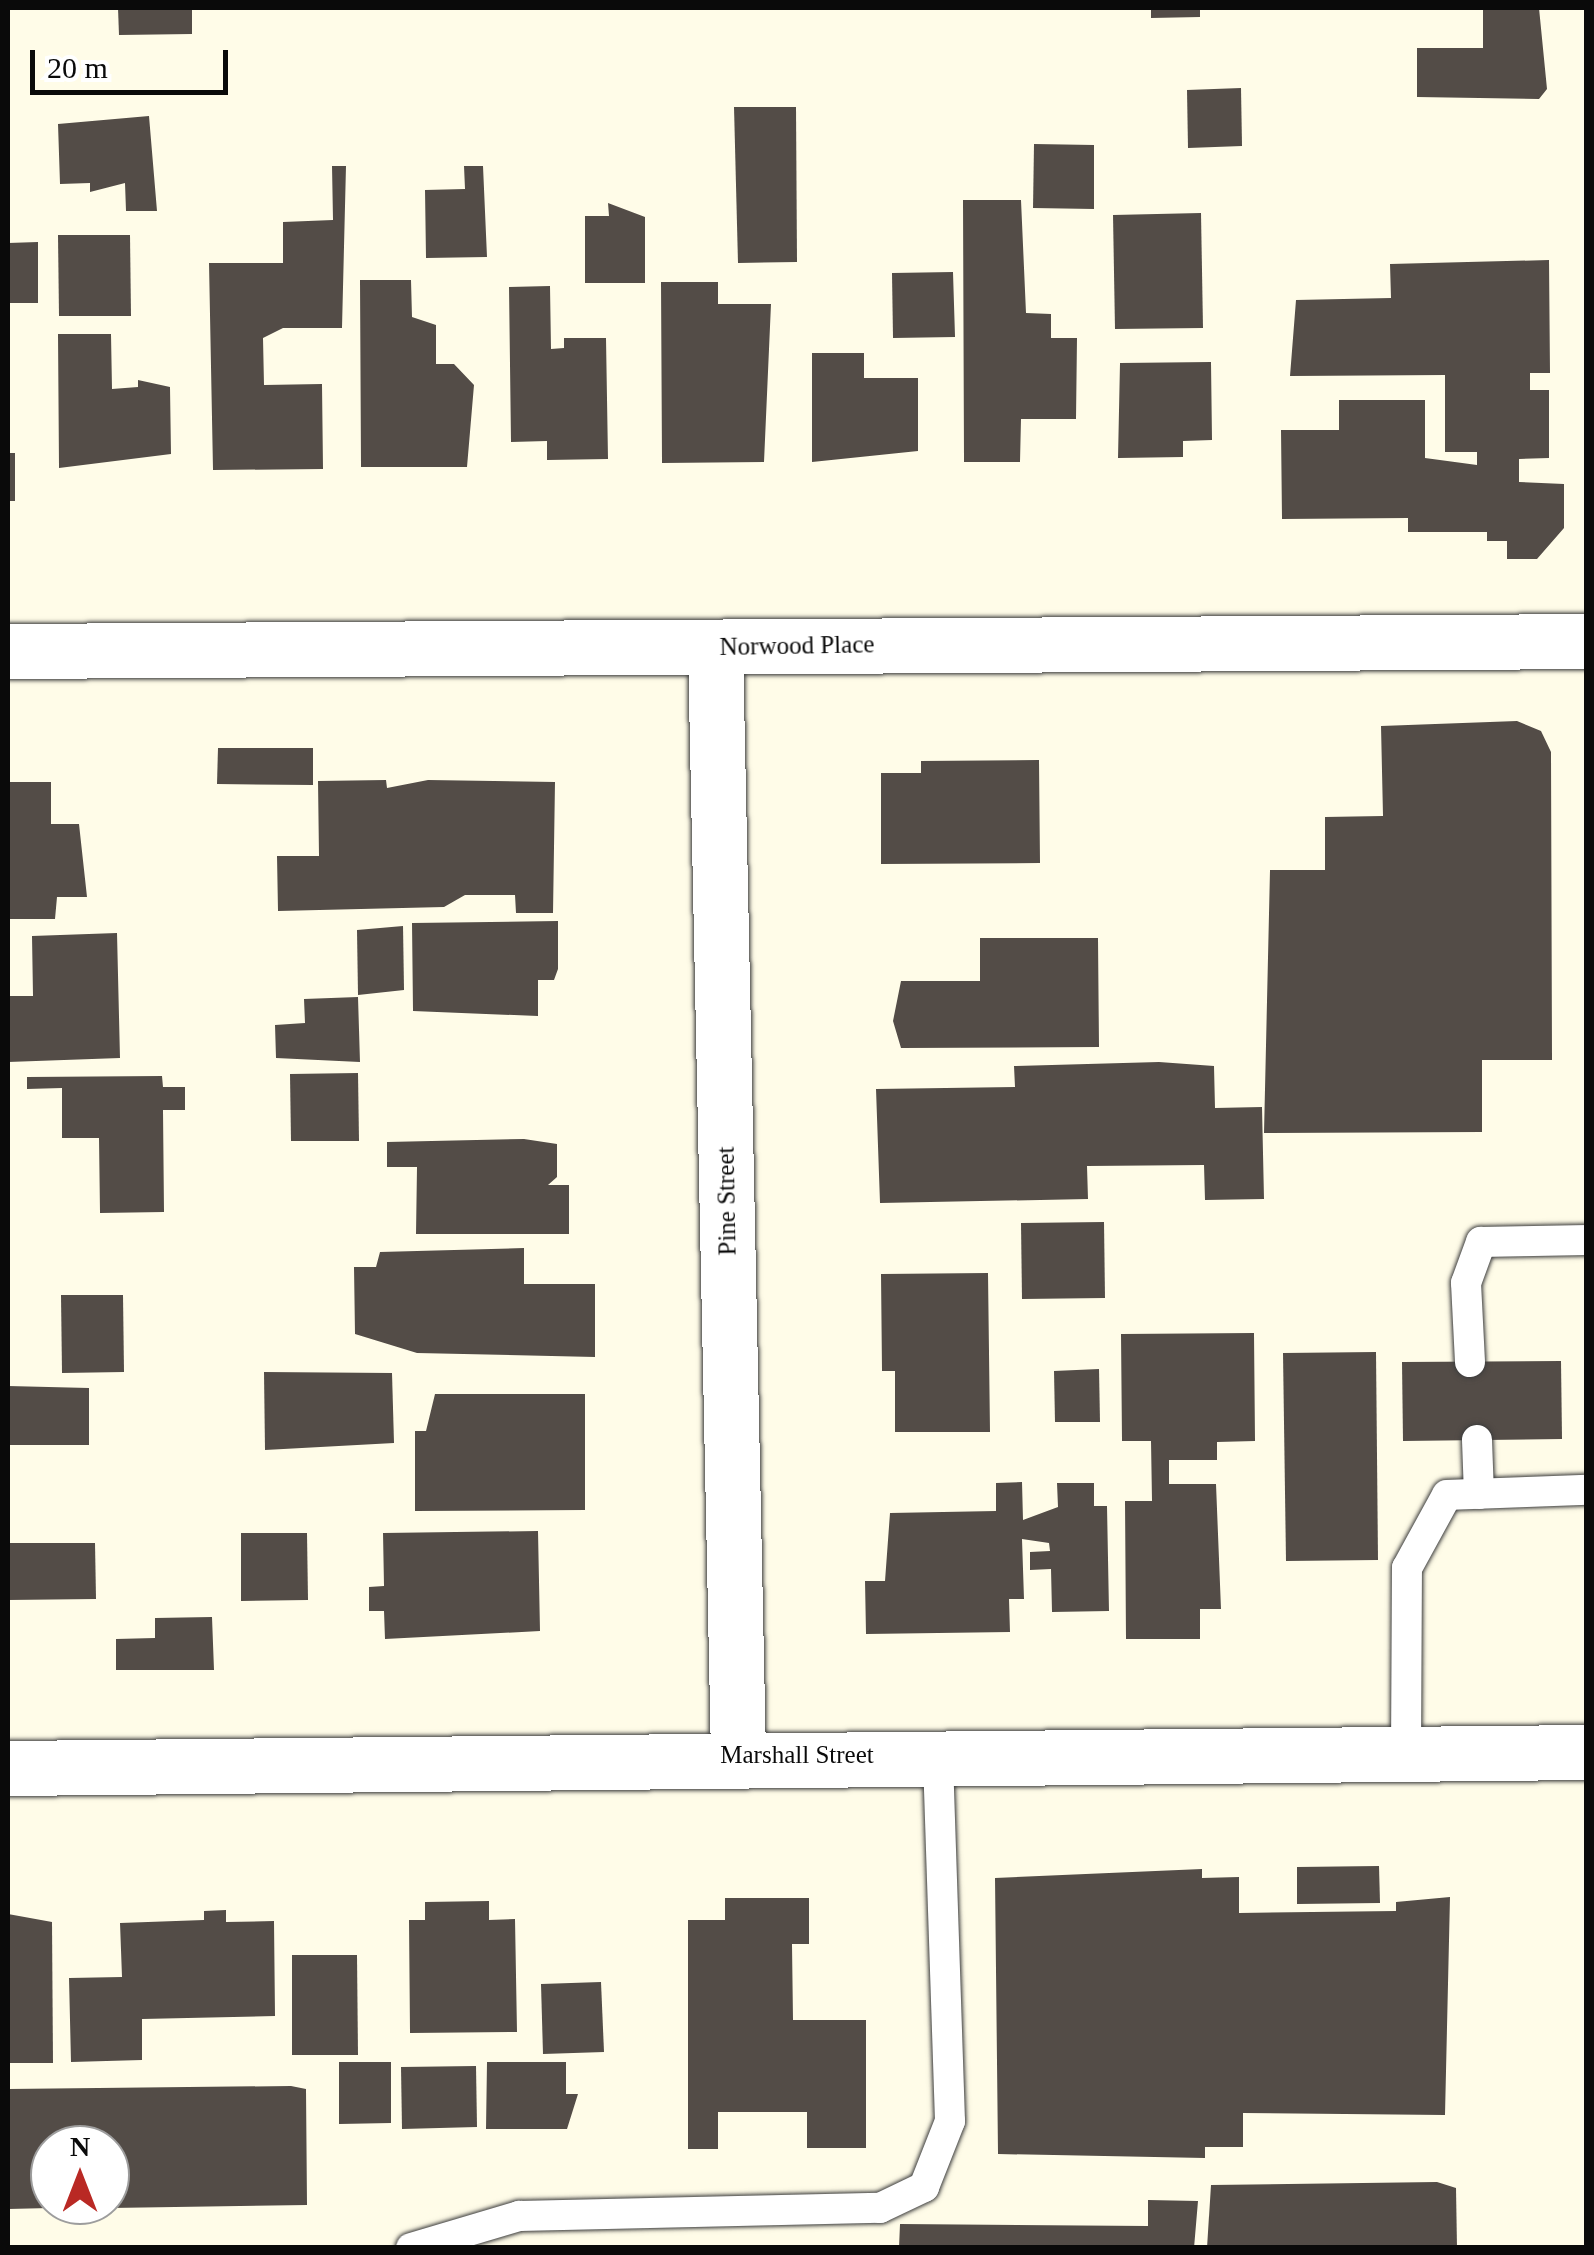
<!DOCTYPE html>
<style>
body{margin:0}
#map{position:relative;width:1594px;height:2255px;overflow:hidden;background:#fffce8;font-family:"Times New Roman",serif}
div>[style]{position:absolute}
.building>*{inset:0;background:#534c47}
.roads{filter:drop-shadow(0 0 2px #3d3d3d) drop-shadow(0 0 2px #3d3d3d)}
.service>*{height:30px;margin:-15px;padding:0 15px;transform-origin:15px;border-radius:15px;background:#fff}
.minor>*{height:55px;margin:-27.5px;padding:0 27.5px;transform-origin:27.5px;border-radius:27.5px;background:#fff}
.tertiary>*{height:55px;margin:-27.5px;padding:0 27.5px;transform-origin:27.5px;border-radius:27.5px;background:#fff}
span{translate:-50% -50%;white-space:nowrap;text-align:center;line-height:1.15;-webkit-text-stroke:10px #fff;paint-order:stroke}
.street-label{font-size:25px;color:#0a0a0a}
.frame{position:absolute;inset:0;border:10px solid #0a0a0a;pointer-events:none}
.north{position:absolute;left:30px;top:2125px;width:100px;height:100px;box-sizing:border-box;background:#fff;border:2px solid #9d9d9d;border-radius:50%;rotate:0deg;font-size:28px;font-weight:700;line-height:40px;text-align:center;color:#0a0a0a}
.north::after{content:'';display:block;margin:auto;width:35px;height:45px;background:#b92924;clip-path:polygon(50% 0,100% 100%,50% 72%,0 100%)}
.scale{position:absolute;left:30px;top:50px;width:198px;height:45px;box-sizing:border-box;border:5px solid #0a0a0a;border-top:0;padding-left:12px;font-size:30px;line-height:35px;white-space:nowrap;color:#0a0a0a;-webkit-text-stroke:8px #fff;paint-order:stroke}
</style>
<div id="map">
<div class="building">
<div style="clip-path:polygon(118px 8px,192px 8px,192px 34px,119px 35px)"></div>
<div style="clip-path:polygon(1151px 8px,1200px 8px,1200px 17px,1151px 18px)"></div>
<div style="clip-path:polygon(1483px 8px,1539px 8px,1547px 89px,1539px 99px,1417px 97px,1417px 48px,1483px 48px)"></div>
<div style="clip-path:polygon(1241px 88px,1242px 146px,1188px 148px,1187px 90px)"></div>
<div style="clip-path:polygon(734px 107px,796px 107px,797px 262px,738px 263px)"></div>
<div style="clip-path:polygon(149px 116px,157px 211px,126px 211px,125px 183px,90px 192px,90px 183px,60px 184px,58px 124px)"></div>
<div style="clip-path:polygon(1034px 144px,1094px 145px,1094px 209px,1033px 208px)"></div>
<div style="clip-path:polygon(332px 166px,346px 166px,342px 328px,283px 328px,263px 338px,264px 385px,322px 384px,323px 469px,213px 470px,209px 263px,283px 263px,283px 222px,333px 220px)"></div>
<div style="clip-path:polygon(464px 166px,483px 166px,487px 257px,426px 258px,425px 190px,465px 189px)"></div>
<div style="clip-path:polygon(963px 200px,1021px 200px,1026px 313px,1051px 314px,1051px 338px,1077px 338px,1076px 419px,1021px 419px,1020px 462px,964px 462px)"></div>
<div style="clip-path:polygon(608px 203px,645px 217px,645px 283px,585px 283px,585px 216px,609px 216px)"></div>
<div style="clip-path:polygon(1201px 213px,1203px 328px,1115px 329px,1113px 215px)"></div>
<div style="clip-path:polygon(58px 235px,130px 235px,131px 316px,59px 316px)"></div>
<div style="clip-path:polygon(38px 242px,38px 303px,8px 303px,8px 243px)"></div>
<div style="clip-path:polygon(1549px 260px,1550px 373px,1530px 373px,1530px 390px,1549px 390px,1549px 458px,1519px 459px,1519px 482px,1564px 484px,1564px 528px,1537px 559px,1507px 559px,1507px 541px,1487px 541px,1487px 532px,1408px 532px,1408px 518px,1282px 519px,1281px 430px,1339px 430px,1339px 400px,1425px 400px,1425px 458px,1477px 465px,1477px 452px,1445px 452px,1445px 375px,1290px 376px,1296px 300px,1391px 298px,1390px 264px)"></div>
<div style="clip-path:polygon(953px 272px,955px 337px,893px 338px,892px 273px)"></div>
<div style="clip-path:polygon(360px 280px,411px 280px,412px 317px,436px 325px,436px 364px,454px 364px,474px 385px,467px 467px,361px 467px)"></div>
<div style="clip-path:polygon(661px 282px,718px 282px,718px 304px,771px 304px,764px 462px,662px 463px)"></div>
<div style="clip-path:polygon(550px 286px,551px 349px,564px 348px,564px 338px,606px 338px,608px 459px,547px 460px,547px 441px,511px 442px,509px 287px)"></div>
<div style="clip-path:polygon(58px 334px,111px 334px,112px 389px,138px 387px,138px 380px,170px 387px,171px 454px,59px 468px)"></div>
<div style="clip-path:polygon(812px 353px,864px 353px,864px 378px,918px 378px,918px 451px,812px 462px)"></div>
<div style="clip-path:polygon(1211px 362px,1212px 440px,1183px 441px,1183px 457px,1118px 458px,1120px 363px)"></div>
<div style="clip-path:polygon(8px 453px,15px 453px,15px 501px,8px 501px)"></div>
<div style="clip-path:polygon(1517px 721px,1541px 731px,1551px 752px,1552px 1060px,1482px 1060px,1482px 1132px,1264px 1133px,1270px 870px,1325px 870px,1325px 817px,1383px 816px,1381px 726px)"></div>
<div style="clip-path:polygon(218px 748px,313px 748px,313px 785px,217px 784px)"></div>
<div style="clip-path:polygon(1039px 760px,1040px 863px,881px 864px,881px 773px,921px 773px,921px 761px)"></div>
<div style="clip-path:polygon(386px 780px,387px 788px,428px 780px,555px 782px,553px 913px,516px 913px,515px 895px,465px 895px,444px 907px,278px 911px,277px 856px,319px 856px,318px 781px)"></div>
<div style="clip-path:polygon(8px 782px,51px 782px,51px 824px,79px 824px,87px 897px,57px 897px,55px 919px,8px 919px)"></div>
<div style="clip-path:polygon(558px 921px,558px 969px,554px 980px,538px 980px,538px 1016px,413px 1011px,412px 923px)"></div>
<div style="clip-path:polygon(403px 926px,404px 990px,358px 995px,357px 930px)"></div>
<div style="clip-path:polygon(117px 933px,120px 1058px,8px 1062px,8px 996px,33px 996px,32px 936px)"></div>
<div style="clip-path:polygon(980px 938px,1098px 938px,1099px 1047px,901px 1048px,893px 1021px,901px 981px,980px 981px)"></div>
<div style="clip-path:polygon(358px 997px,360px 1062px,276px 1058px,275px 1025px,305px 1023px,304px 999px)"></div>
<div style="clip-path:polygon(1159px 1062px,1214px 1066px,1215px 1108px,1262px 1107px,1264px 1199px,1205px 1200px,1204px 1165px,1087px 1166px,1088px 1199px,880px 1203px,876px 1089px,1015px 1087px,1014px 1066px)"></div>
<div style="clip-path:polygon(358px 1073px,359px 1141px,291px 1141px,290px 1074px)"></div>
<div style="clip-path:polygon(162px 1076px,163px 1087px,185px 1087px,185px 1110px,163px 1110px,164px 1212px,100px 1213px,99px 1138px,62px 1138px,62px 1088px,27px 1089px,27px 1077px)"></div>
<div style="clip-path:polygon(524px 1139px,557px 1144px,557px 1177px,548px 1185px,569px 1185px,569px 1234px,416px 1234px,417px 1167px,387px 1167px,387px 1142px)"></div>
<div style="clip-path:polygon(1104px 1222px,1105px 1298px,1022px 1299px,1021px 1223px)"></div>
<div style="clip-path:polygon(524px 1248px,524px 1284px,595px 1284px,595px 1357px,417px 1353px,355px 1334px,354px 1267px,376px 1267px,380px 1252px)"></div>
<div style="clip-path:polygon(988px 1273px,990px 1432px,895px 1432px,895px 1371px,882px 1371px,881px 1274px)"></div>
<div style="clip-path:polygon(61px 1295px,123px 1295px,124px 1372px,62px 1373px)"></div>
<div style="clip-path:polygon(1254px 1333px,1255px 1441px,1217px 1442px,1217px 1460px,1169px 1460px,1169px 1484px,1216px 1484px,1221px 1609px,1200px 1609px,1200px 1639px,1126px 1639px,1125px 1501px,1152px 1501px,1151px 1441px,1122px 1441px,1121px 1334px)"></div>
<div style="clip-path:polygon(1376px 1352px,1378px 1560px,1286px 1561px,1283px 1353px)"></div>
<div style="clip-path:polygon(1561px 1361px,1562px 1439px,1403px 1441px,1402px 1362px)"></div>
<div style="clip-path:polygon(1099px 1369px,1100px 1422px,1055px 1422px,1054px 1371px)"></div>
<div style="clip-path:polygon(264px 1372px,392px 1373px,394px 1443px,265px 1450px)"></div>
<div style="clip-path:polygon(8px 1386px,89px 1388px,89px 1445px,8px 1445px)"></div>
<div style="clip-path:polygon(435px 1394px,585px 1394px,585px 1510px,415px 1511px,415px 1431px,426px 1431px)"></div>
<div style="clip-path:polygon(1022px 1482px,1023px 1520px,1058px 1507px,1057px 1483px,1094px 1483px,1094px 1506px,1107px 1506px,1109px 1611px,1052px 1612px,1051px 1569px,1030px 1570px,1030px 1552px,1050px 1551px,1049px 1543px,1022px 1539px,1024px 1599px,1009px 1599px,1010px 1632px,866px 1634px,865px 1581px,885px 1581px,890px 1513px,996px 1511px,996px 1483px)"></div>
<div style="clip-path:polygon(538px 1531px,540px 1631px,385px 1639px,384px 1611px,369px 1611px,369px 1587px,384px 1586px,383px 1533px)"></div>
<div style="clip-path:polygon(241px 1533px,307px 1533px,308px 1600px,241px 1601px)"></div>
<div style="clip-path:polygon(8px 1543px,95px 1543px,96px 1599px,8px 1600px)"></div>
<div style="clip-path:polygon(212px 1617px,214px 1670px,116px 1670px,116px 1639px,155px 1638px,155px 1618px)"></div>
<div style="clip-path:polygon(1379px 1866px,1380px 1903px,1297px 1904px,1297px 1867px)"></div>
<div style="clip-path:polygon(1202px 1869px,1202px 1878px,1239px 1877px,1239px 1913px,1396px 1911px,1396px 1902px,1450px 1897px,1445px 2115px,1243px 2113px,1243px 2147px,1205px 2147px,1205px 2158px,998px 2154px,995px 1878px)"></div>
<div style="clip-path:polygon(725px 1898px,809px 1898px,809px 1944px,792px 1944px,793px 2020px,866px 2020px,866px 2148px,807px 2148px,807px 2112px,718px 2112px,718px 2149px,688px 2149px,688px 1920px,725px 1920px)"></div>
<div style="clip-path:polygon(489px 1901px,489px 1920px,515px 1919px,517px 2032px,410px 2033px,409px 1920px,425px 1920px,425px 1902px)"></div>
<div style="clip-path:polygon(226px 1910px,226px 1922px,274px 1921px,275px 2016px,142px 2019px,142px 2060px,71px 2062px,69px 1978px,122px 1977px,120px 1923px,204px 1920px,204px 1911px)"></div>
<div style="clip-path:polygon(8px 1914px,52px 1922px,53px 2063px,8px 2063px)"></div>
<div style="clip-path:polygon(292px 1955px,357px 1955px,358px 2055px,292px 2055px)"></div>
<div style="clip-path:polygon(601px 1982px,604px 2052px,543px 2054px,541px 1984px)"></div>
<div style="clip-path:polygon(339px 2062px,391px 2062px,391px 2123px,339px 2124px)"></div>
<div style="clip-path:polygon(487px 2062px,566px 2062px,566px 2094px,578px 2094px,567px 2129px,486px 2129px)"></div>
<div style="clip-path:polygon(476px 2066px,477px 2127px,402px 2129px,401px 2067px)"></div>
<div style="clip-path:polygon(291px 2086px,306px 2089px,307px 2205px,110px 2208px,110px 2145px,50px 2145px,50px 2208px,8px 2209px,8px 2089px)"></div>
<div style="clip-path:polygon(1437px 2182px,1456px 2188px,1457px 2248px,1207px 2248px,1211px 2185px)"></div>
<div style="clip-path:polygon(1148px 2200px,1198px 2201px,1194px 2248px,899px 2248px,900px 2224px,1148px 2226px)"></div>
</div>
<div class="roads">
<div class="service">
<div style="left:1470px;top:1362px;width:79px;rotate:-92.9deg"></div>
<div style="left:1466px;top:1283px;width:44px;rotate:-69.9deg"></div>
<div style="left:1481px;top:1242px;width:105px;rotate:-1.1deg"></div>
<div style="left:1477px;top:1440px;width:54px;rotate:87.9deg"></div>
<div style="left:1406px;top:1753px;width:185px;rotate:-89.7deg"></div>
<div style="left:1407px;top:1568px;width:83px;rotate:-61.3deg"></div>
<div style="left:1447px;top:1495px;width:139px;rotate:-2.1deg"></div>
<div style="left:411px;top:2248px;width:113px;rotate:-16.5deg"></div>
<div style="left:519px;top:2216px;width:361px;rotate:-1.3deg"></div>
<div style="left:880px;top:2208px;width:49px;rotate:-25.5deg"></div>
<div style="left:924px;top:2187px;width:71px;rotate:-68.5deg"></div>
<div style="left:950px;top:2121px;width:366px;rotate:-91.9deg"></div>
</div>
<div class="minor">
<div style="left:715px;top:648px;width:1106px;rotate:88.81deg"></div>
<div style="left:8px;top:651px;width:1578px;rotate:-0.36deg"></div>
</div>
<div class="tertiary">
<div style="left:8px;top:1768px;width:1578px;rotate:-0.58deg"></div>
</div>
</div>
<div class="street-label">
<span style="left:797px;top:646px;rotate:-1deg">Norwood Place</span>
<span style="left:727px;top:1201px;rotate:-91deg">Pine Street</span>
<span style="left:797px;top:1755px">Marshall Street</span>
</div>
<div class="frame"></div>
<div class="north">N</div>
<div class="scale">20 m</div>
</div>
